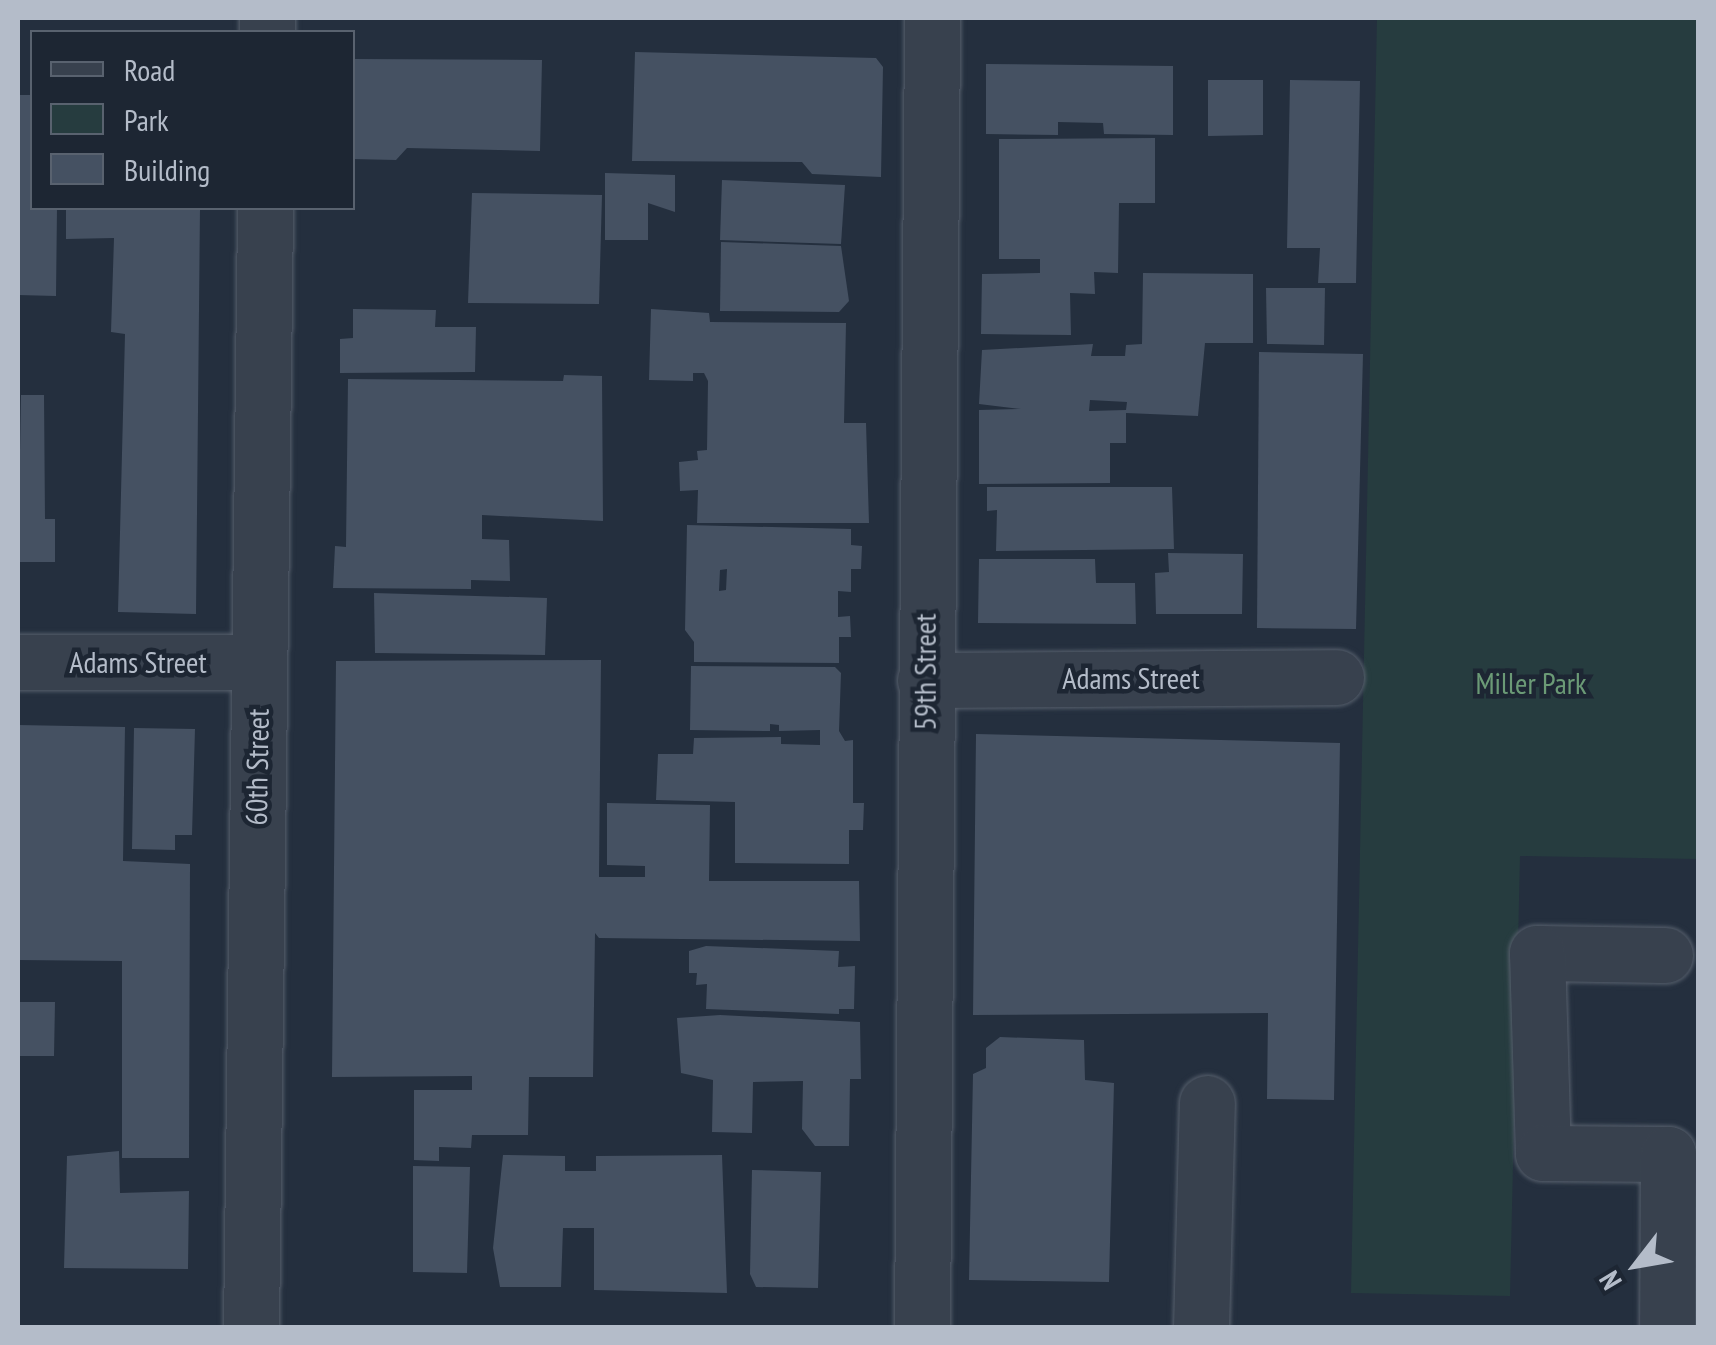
<!DOCTYPE html>
<style>
body{margin:0}
#map{position:relative;width:1716px;height:1345px;overflow:hidden;background:#242f3e;font-family:"PT Sans Narrow",sans-serif}
div>[style]{position:absolute}
.green>*{inset:0;background:#263c3f}
.building>*{inset:0;background:#455162}
.roads{filter:drop-shadow(0 0 2px #565f6c) drop-shadow(0 0 2px #565f6c)}
.minor>*{height:55px;margin:-27.5px;padding:0 27.5px;transform-origin:27.5px;border-radius:27.5px;background:#38414e}
span{translate:-50% -50%;white-space:nowrap;text-align:center;line-height:1.15;-webkit-text-stroke:9px #1d2633;paint-order:stroke}
.street-label{font-size:30px;color:#b4bcc9}
.park-label{font-size:30px;color:#6b9a76}
.frame{position:absolute;inset:0;border:20px solid #b4bcc9;pointer-events:none}
.legend{position:absolute;left:30px;top:30px;width:325px;height:180px;box-sizing:border-box;background:#1d2633;border:2px solid #59626f;margin:0;padding:12px 18px;list-style:none;font-size:30px;color:#b4bcc9}
.legend li{display:flex;align-items:center;gap:20px;height:50px}
.legend b{width:50px;border:2px solid #59626f}
.north{position:absolute;left:1586px;top:1215px;width:100px;height:100px;-webkit-text-stroke:8px #1d2633;paint-order:stroke;rotate:239deg;font-size:28px;font-weight:700;line-height:40px;text-align:center;color:#b4bcc9}
.north::after{content:'';display:block;margin:auto;width:35px;height:45px;background:#b4bcc9;clip-path:polygon(50% 0,100% 100%,50% 72%,0 100%)}
</style>
<div id="map">
<div class="green">
<div style="clip-path:polygon(1377px 18px,1698px 18px,1698px 859px,1520px 856px,1510px 1296px,1351px 1293px)"></div>
</div>
<div class="building">
<div style="clip-path:polygon(635px 52px,876px 58px,883px 67px,881px 177px,812px 174px,802px 162px,632px 161px)"></div>
<div style="clip-path:polygon(352px 59px,542px 60px,540px 151px,407px 148px,396px 160px,352px 159px)"></div>
<div style="clip-path:polygon(986px 64px,1173px 66px,1173px 135px,1104px 134px,1103px 123px,1058px 122px,1058px 135px,986px 134px)"></div>
<div style="clip-path:polygon(1208px 80px,1263px 80px,1263px 135px,1208px 136px)"></div>
<div style="clip-path:polygon(1290px 80px,1360px 81px,1356px 283px,1318px 283px,1320px 248px,1287px 248px)"></div>
<div style="clip-path:polygon(18px 95px,32px 95px,32px 208px,57px 208px,56px 296px,18px 295px)"></div>
<div style="clip-path:polygon(1155px 138px,1155px 203px,1119px 203px,1118px 273px,1094px 272px,1095px 294px,1070px 293px,1071px 335px,981px 334px,982px 274px,1040px 273px,1040px 259px,999px 259px,999px 139px)"></div>
<div style="clip-path:polygon(605px 173px,675px 175px,675px 212px,648px 203px,648px 240px,605px 240px)"></div>
<div style="clip-path:polygon(722px 180px,845px 185px,841px 244px,720px 240px)"></div>
<div style="clip-path:polygon(472px 193px,602px 195px,599px 304px,468px 303px)"></div>
<div style="clip-path:polygon(66px 208px,200px 208px,196px 614px,118px 612px,125px 334px,111px 332px,114px 238px,66px 239px)"></div>
<div style="clip-path:polygon(721px 242px,841px 246px,849px 301px,839px 312px,720px 311px)"></div>
<div style="clip-path:polygon(evenodd,1143px 273px,1253px 274px,1253px 343px,1205px 343px,1198px 416px,1126px 413px,1126px 443px,1110px 443px,1110px 483px,979px 484px,979px 410px,1021px 409px,979px 404px,982px 350px,1093px 344px,1091px 356px,1125px 356px,1126px 345px,1142px 344px,1143px 273px,1090px 400px,1127px 402px,1126px 410px,1089px 411px,1090px 400px)"></div>
<div style="clip-path:polygon(1266px 288px,1325px 288px,1324px 345px,1267px 344px)"></div>
<div style="clip-path:polygon(353px 309px,436px 310px,435px 327px,476px 327px,475px 372px,340px 373px,340px 339px,353px 338px)"></div>
<div style="clip-path:polygon(651px 309px,709px 313px,710px 322px,846px 323px,844px 423px,866px 423px,869px 523px,697px 523px,698px 490px,680px 491px,679px 462px,698px 460px,697px 451px,707px 450px,708px 381px,704px 373px,693px 373px,693px 381px,649px 380px)"></div>
<div style="clip-path:polygon(1259px 352px,1363px 354px,1356px 629px,1257px 628px)"></div>
<div style="clip-path:polygon(564px 375px,602px 376px,603px 521px,482px 515px,482px 539px,509px 540px,510px 581px,471px 580px,471px 589px,333px 588px,335px 546px,346px 547px,348px 379px,563px 381px)"></div>
<div style="clip-path:polygon(21px 395px,44px 395px,45px 519px,55px 519px,55px 562px,18px 562px)"></div>
<div style="clip-path:polygon(987px 487px,1172px 487px,1174px 549px,996px 551px,997px 510px,987px 511px)"></div>
<div style="clip-path:polygon(evenodd,687px 525px,851px 529px,851px 545px,862px 546px,861px 569px,851px 569px,851px 592px,838px 591px,838px 617px,850px 616px,851px 637px,839px 637px,839px 663px,694px 662px,694px 642px,685px 630px,687px 525px,727px 569px,726px 590px,719px 591px,720px 570px,727px 569px)"></div>
<div style="clip-path:polygon(1168px 553px,1243px 554px,1242px 614px,1156px 614px,1155px 573px,1169px 572px)"></div>
<div style="clip-path:polygon(979px 559px,1095px 559px,1096px 583px,1135px 583px,1136px 624px,978px 623px)"></div>
<div style="clip-path:polygon(374px 593px,547px 598px,545px 655px,375px 653px)"></div>
<div style="clip-path:polygon(601px 660px,599px 877px,645px 877px,645px 866px,607px 865px,607px 803px,710px 805px,709px 881px,859px 881px,860px 941px,599px 938px,595px 933px,593px 1077px,529px 1077px,528px 1135px,472px 1135px,471px 1148px,439px 1147px,439px 1161px,414px 1160px,414px 1090px,472px 1090px,472px 1076px,332px 1077px,336px 661px)"></div>
<div style="clip-path:polygon(691px 666px,835px 667px,841px 673px,839px 731px,845px 741px,853px 740px,853px 803px,864px 803px,863px 830px,849px 830px,849px 864px,735px 863px,735px 802px,656px 800px,658px 754px,693px 754px,694px 738px,781px 737px,781px 744px,820px 745px,820px 730px,779px 731px,779px 725px,770px 724px,770px 731px,690px 730px)"></div>
<div style="clip-path:polygon(18px 725px,125px 727px,123px 861px,190px 864px,189px 1158px,122px 1158px,122px 961px,18px 960px)"></div>
<div style="clip-path:polygon(134px 728px,195px 729px,192px 835px,175px 835px,175px 850px,132px 849px)"></div>
<div style="clip-path:polygon(976px 734px,1340px 743px,1334px 1100px,1267px 1099px,1268px 1013px,973px 1015px)"></div>
<div style="clip-path:polygon(706px 946px,839px 951px,838px 967px,855px 966px,854px 1009px,839px 1009px,839px 1014px,706px 1009px,707px 984px,696px 985px,697px 973px,689px 973px,689px 951px)"></div>
<div style="clip-path:polygon(18px 1002px,55px 1002px,54px 1056px,18px 1056px)"></div>
<div style="clip-path:polygon(720px 1015px,860px 1022px,861px 1079px,850px 1079px,849px 1146px,815px 1146px,802px 1129px,803px 1081px,753px 1082px,752px 1133px,712px 1132px,713px 1080px,681px 1073px,677px 1018px)"></div>
<div style="clip-path:polygon(1000px 1037px,1084px 1040px,1085px 1080px,1114px 1083px,1109px 1282px,969px 1280px,973px 1074px,986px 1068px,986px 1048px)"></div>
<div style="clip-path:polygon(119px 1151px,120px 1193px,189px 1191px,188px 1269px,64px 1268px,67px 1156px)"></div>
<div style="clip-path:polygon(503px 1155px,565px 1156px,565px 1171px,596px 1171px,596px 1156px,722px 1155px,727px 1293px,594px 1290px,594px 1228px,563px 1228px,561px 1287px,500px 1287px,493px 1248px)"></div>
<div style="clip-path:polygon(413px 1166px,470px 1167px,467px 1273px,413px 1272px)"></div>
<div style="clip-path:polygon(752px 1170px,821px 1172px,818px 1288px,756px 1287px,750px 1274px)"></div>
</div>
<div class="roads">
<div class="minor">
<div style="left:267px;top:32px;width:14px;rotate:-90deg"></div>
<div style="left:18px;top:662px;width:240px"></div>
<div style="left:925px;top:680px;width:411px;rotate:-0.4deg"></div>
<div style="left:1665px;top:955px;width:128px;rotate:-179.1deg"></div>
<div style="left:1537px;top:953px;width:200px;rotate:88.3deg"></div>
<div style="left:1543px;top:1153px;width:125px;rotate:0.5deg"></div>
<div style="left:1668px;top:1154px;width:174px;rotate:90.3deg"></div>
<div style="left:251px;top:1328px;width:1120px;rotate:-89.28deg"></div>
<div style="left:922px;top:1328px;width:1310px;rotate:-89.56deg"></div>
<div style="left:1201px;top:1328px;width:225px;rotate:-88.5deg"></div>
</div>
</div>
<div class="street-label">
<span style="left:138px;top:662px">Adams Street</span>
<span style="left:925px;top:672px;rotate:-90deg">59th Street</span>
<span style="left:1131px;top:678px">Adams Street</span>
<span style="left:257px;top:767px;rotate:-89deg">60th Street</span>
</div>
<div class="park-label">
<span style="left:1531px;top:683px">Miller Park</span>
</div>
<div class="frame"></div>
<ul class="legend">
<li><b style="height:12px;background:#38414e"></b>Road</li>
<li><b style="height:28px;background:#263c3f"></b>Park</li>
<li><b style="height:28px;background:#455162"></b>Building</li>
</ul>
<div class="north">N</div>
</div>
